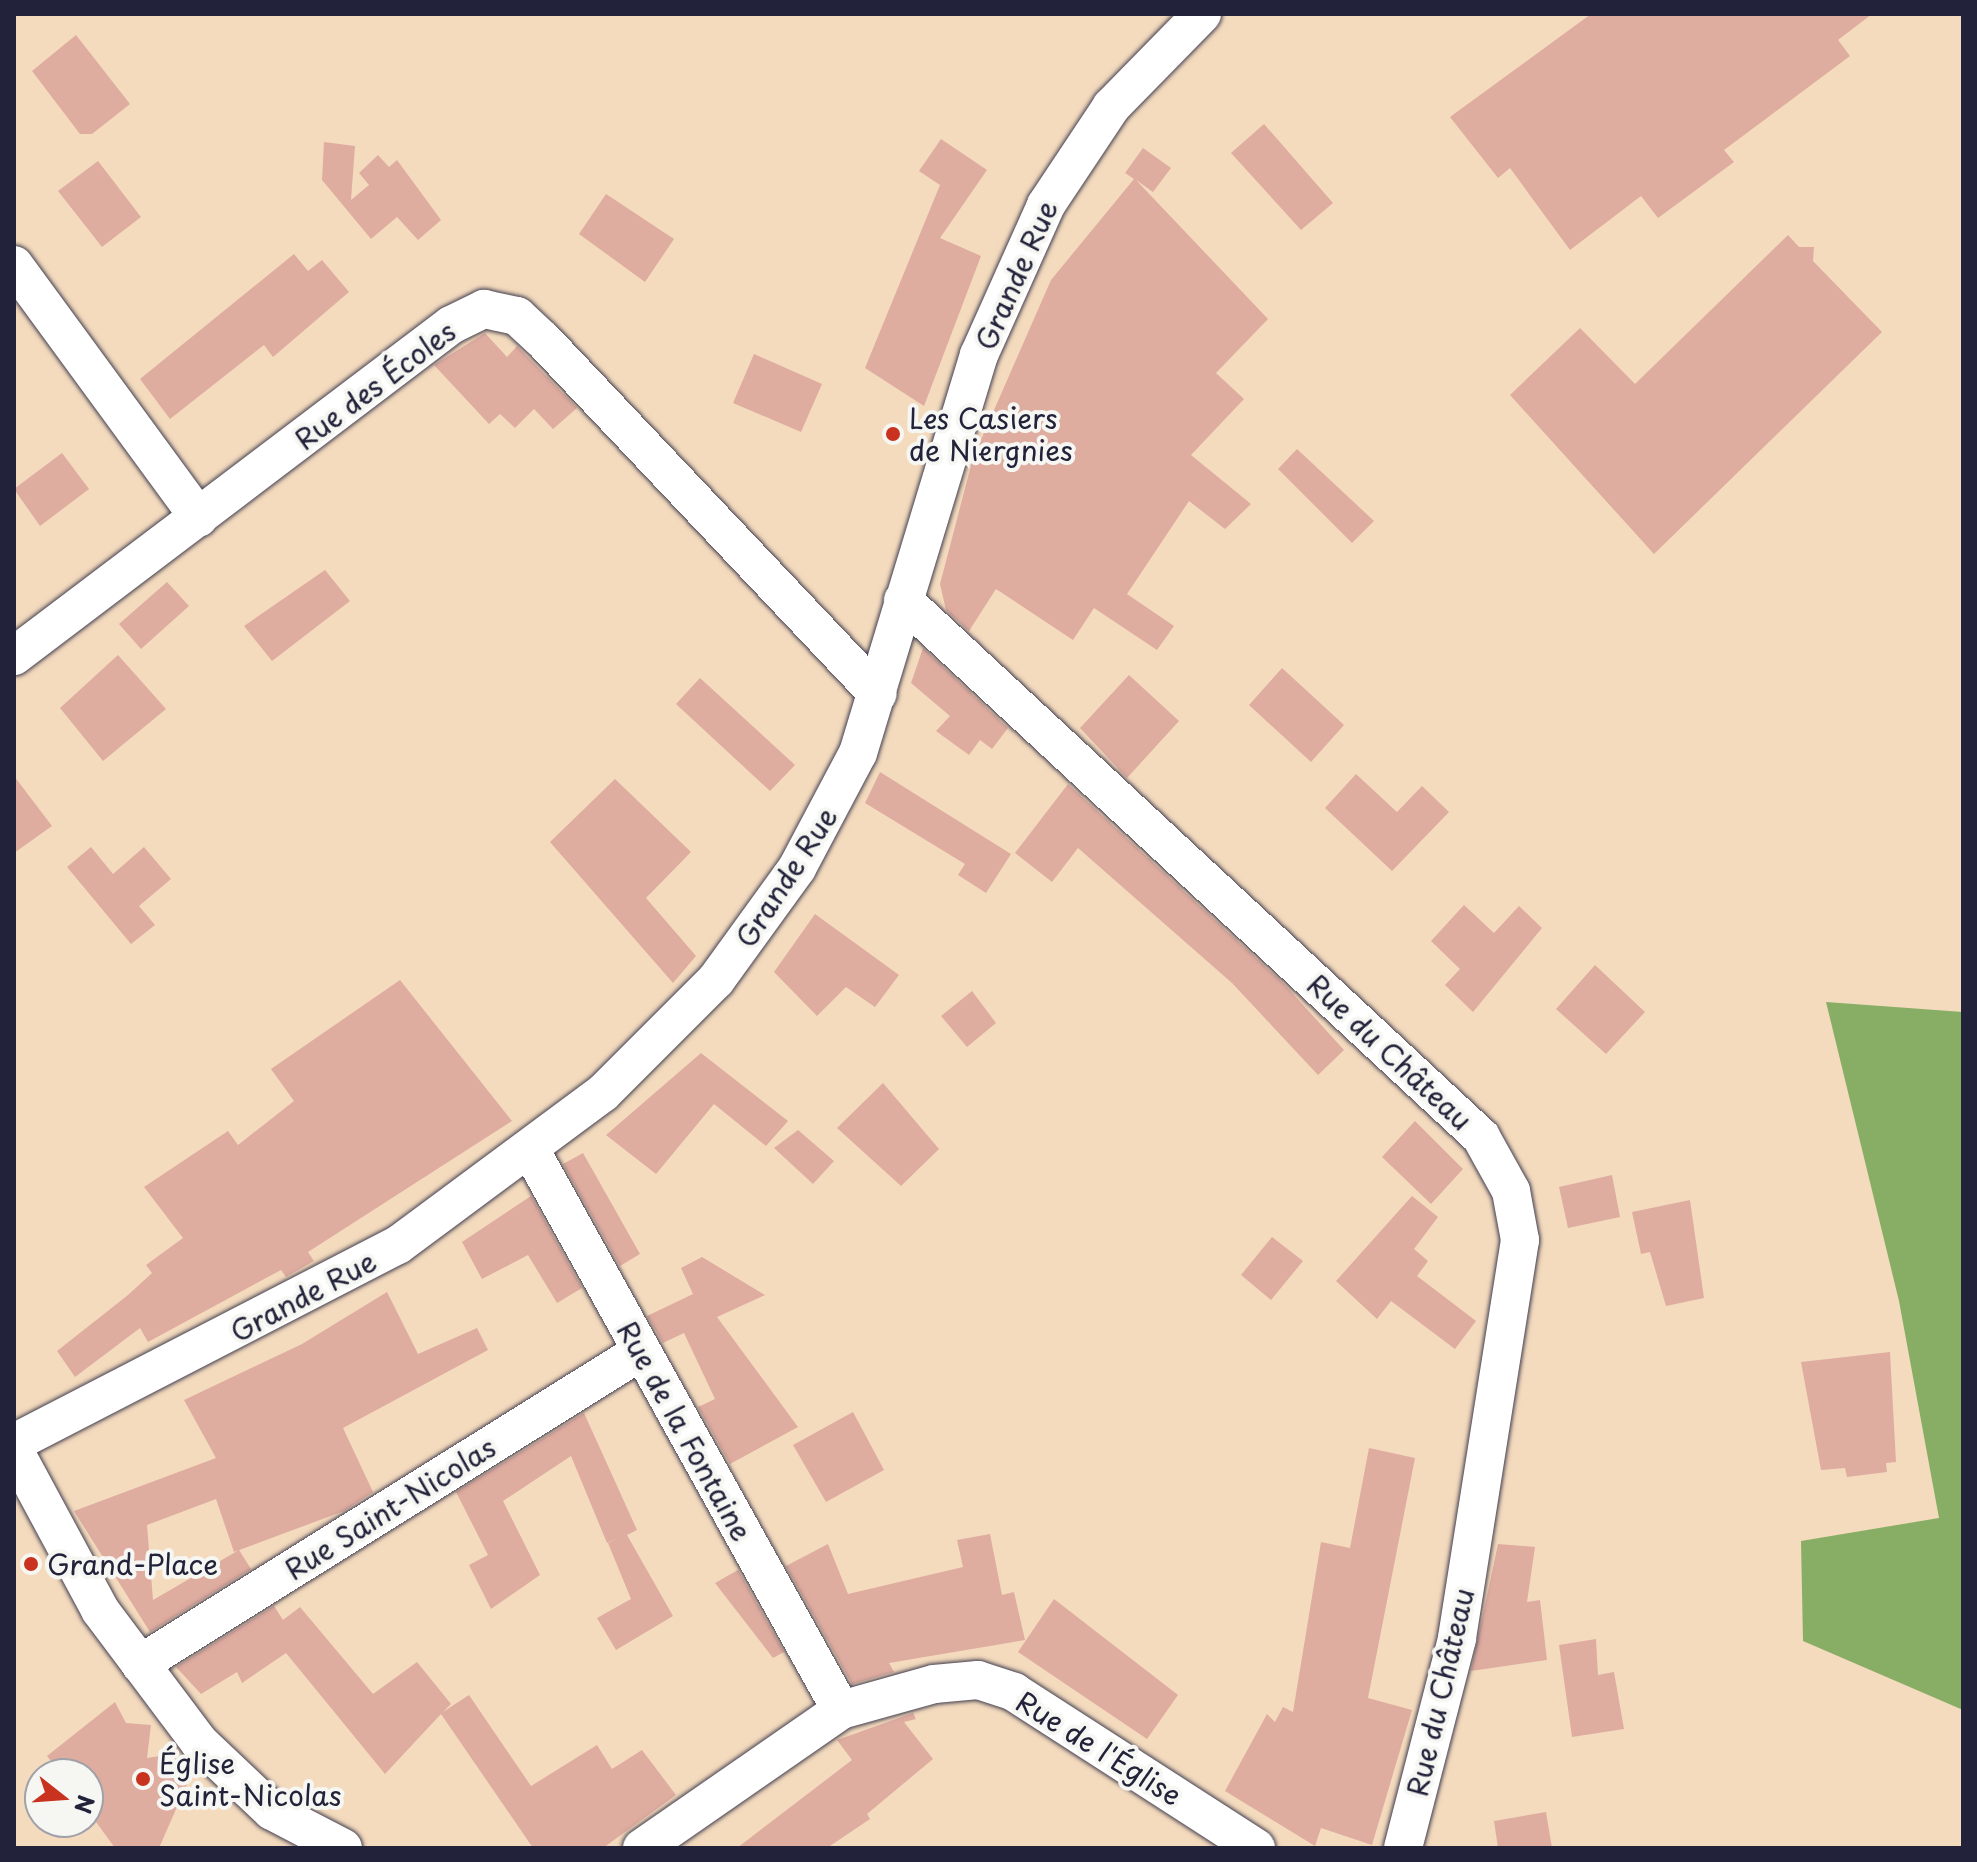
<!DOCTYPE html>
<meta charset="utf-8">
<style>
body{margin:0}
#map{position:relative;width:1977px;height:1862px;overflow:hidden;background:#f4dbbe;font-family:"Playpen Sans",sans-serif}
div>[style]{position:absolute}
.forest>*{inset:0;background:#87ae64}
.building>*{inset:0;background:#dfaca0}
.roads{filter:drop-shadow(0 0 2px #423e4f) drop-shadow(0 0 2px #423e4f)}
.minor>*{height:38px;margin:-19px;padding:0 19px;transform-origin:19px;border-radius:19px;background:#fff}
.dots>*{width:22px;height:22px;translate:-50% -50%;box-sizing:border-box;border:4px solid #f6f6f2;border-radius:50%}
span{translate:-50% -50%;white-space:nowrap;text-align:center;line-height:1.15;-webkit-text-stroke:8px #f6f6f2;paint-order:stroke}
.street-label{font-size:28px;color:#22223b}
.poi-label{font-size:28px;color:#22223b}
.left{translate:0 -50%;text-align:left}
.frame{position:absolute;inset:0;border:16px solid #22223b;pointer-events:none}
.north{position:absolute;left:24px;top:1758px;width:80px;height:80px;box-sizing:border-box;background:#f6f6f2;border:2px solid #a1a1a9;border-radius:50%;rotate:107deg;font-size:22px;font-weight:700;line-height:32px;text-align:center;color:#22223b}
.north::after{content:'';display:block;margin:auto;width:28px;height:36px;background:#c8321e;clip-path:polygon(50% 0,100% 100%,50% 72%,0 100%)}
</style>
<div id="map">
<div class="forest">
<div style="clip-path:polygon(1826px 1002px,1963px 1012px,1963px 1710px,1803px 1641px,1801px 1541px,1939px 1518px,1899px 1301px)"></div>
</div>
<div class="building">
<div style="clip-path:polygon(1591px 14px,1872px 14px,1838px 40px,1850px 56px,1724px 150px,1734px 162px,1658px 218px,1641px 196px,1570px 250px,1510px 168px,1498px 178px,1450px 117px)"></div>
<div style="clip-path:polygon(76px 35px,130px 104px,92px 134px,80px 134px,32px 71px)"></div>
<div style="clip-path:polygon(1264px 124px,1333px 203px,1301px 230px,1231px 153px)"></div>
<div style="clip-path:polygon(941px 139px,987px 170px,940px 238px,981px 256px,924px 406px,865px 368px,940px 185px,919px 171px)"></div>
<div style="clip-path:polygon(324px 142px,355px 146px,351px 200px,369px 185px,359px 173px,378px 155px,389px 167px,397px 160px,441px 220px,418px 240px,397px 217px,371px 239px,322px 180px)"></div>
<div style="clip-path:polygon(1143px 148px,1171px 168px,1153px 192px,1136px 180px,1268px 319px,1216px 373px,1244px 399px,1191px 455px,1251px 504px,1225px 529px,1189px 501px,1127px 594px,1174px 626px,1157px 650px,1094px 608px,1073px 640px,996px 589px,969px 631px,946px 610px,940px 584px,973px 458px,1051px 280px,1134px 179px,1125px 173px)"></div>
<div style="clip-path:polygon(98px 161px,141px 217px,102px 247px,58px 191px)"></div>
<div style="clip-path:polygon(606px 194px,674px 239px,645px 282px,579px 234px)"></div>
<div style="clip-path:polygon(1788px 235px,1799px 247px,1814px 247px,1813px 261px,1882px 332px,1654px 554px,1510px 395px,1580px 328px,1635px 384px)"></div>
<div style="clip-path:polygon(294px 254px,308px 271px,322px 260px,349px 292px,273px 357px,264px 345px,170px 419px,140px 379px)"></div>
<div style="clip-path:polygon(485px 333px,507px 357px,517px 346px,577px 408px,553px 429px,534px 409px,515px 428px,500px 414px,489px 424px,434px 365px)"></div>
<div style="clip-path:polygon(754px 354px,822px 384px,801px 432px,733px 403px)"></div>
<div style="clip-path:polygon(1297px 449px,1374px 521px,1352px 543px,1278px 469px)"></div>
<div style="clip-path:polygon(62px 453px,89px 489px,40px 526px,14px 489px)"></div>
<div style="clip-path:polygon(325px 570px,350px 601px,272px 661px,244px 626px)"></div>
<div style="clip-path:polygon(167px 582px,189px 606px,141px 649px,119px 624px)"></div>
<div style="clip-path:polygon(923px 648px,1008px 728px,992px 749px,980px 740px,969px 755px,936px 731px,950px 716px,911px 683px)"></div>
<div style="clip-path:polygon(118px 655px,166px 709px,103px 761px,60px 708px)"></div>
<div style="clip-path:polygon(1282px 668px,1344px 725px,1311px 762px,1249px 705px)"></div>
<div style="clip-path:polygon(1129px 675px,1179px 721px,1127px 778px,1080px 728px)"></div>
<div style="clip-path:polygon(700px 678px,795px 765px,770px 791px,676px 704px)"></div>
<div style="clip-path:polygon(880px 772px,1011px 854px,986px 893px,958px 875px,965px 864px,865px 803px)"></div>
<div style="clip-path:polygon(1356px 774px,1397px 812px,1422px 786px,1449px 812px,1392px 871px,1325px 808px)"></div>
<div style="clip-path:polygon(14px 776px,52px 826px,14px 853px)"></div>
<div style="clip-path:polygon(615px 779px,691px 852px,646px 898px,696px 956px,673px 983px,550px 842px)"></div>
<div style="clip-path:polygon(1068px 784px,1284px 984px,1344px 1050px,1318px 1075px,1232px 983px,1078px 848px,1052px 882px,1015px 853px)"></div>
<div style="clip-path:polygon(91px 847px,113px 874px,144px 847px,171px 879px,139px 906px,155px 925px,131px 944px,67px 867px)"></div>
<div style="clip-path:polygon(1464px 905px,1494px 933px,1519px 906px,1542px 928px,1473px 1012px,1445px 985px,1460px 969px,1431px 941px)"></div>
<div style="clip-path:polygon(815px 914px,899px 975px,875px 1007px,846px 987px,817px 1016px,774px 972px)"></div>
<div style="clip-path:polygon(1595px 965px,1645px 1012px,1606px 1054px,1556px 1009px)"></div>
<div style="clip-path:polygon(400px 980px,512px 1121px,308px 1252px,314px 1261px,286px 1277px,281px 1270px,148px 1342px,140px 1328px,75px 1377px,57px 1351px,128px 1295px,152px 1273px,146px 1265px,183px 1238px,144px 1187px,228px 1131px,238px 1145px,294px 1101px,271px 1069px)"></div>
<div style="clip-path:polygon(972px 991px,996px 1023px,967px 1047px,941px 1016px)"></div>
<div style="clip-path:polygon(701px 1053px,788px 1121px,766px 1146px,714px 1104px,656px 1174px,606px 1135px)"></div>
<div style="clip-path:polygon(883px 1083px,939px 1149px,901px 1186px,837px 1128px)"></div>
<div style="clip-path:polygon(1415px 1121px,1463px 1169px,1431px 1204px,1382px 1157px)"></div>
<div style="clip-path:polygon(798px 1130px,834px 1161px,813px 1184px,774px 1148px)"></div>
<div style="clip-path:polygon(583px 1153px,640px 1254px,620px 1266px,563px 1164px)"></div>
<div style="clip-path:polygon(1612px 1175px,1620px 1217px,1568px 1228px,1559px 1187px)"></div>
<div style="clip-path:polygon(531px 1196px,582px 1288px,557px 1303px,528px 1255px,482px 1279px,462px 1242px)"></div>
<div style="clip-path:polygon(1412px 1196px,1438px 1217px,1414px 1249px,1428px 1261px,1417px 1276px,1476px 1321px,1455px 1349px,1391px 1301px,1377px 1319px,1336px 1281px)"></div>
<div style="clip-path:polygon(1690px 1200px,1704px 1298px,1666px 1306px,1650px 1252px,1641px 1254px,1632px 1212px)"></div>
<div style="clip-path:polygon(1272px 1237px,1303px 1261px,1271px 1300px,1241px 1275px)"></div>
<div style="clip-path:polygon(702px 1257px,765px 1295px,717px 1317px,798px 1427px,730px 1464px,698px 1407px,715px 1399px,684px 1333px,663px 1343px,647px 1316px,693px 1294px,681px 1268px)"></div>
<div style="clip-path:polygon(387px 1292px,418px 1354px,477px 1328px,488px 1350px,343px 1428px,373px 1492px,344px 1511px,234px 1552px,216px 1499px,147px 1525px,153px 1600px,239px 1550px,251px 1569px,150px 1632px,74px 1511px,216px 1458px,184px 1400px,302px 1344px)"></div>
<div style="clip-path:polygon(1890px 1352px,1896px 1462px,1886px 1463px,1887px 1472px,1847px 1477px,1845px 1468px,1821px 1470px,1801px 1362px)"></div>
<div style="clip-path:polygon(853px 1412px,884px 1470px,826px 1502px,793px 1445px)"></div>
<div style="clip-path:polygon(584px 1413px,637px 1530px,627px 1535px,673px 1616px,616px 1650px,597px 1618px,631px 1599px,608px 1543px,618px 1538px,607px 1543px,571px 1456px,503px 1501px,540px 1575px,491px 1609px,469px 1565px,488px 1555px,456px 1492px)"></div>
<div style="clip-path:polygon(1369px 1448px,1415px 1458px,1368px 1698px,1412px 1710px,1372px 1845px,1321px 1828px,1315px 1846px,1225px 1791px,1267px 1714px,1275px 1722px,1283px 1707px,1293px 1712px,1321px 1542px,1350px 1548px)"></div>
<div style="clip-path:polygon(990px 1534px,1002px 1595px,1014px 1592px,1025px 1640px,889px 1663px,894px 1672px,852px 1684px,786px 1566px,828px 1544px,848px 1594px,963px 1567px,957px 1540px)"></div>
<div style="clip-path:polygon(1498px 1544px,1535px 1547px,1527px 1602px,1540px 1600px,1547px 1660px,1471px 1671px)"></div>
<div style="clip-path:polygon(738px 1570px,784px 1652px,773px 1658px,715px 1583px)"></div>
<div style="clip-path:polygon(1054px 1599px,1178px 1695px,1147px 1739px,1018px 1652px)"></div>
<div style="clip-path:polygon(274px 1606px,283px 1620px,300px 1607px,373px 1694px,417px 1662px,451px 1704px,443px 1712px,469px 1695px,531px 1786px,597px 1745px,612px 1769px,642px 1750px,676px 1795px,603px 1848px,533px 1848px,441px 1714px,385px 1774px,286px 1653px,242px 1683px,237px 1672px,201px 1694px,176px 1667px)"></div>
<div style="clip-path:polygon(1596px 1639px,1598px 1675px,1614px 1672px,1624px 1729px,1572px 1737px,1559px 1645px)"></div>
<div style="clip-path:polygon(115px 1702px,126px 1723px,151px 1725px,147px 1758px,179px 1753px,179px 1773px,191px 1775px,159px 1848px,115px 1848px,88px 1811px,88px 1774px,61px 1774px,47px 1756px)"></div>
<div style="clip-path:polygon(913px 1713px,916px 1719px,904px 1722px,933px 1759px,867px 1814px,870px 1819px,827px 1848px,737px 1848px,852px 1760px,837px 1740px)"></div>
<div style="clip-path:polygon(1546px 1812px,1552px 1848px,1498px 1848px,1494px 1821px)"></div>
</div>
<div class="roads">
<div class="minor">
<div style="left:14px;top:265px;width:313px;rotate:53.8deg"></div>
<div style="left:903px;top:600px;width:789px;rotate:42.89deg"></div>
<div style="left:1481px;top:1137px;width:62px;rotate:60.9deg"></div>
<div style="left:1511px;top:1191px;width:50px;rotate:79.6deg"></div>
<div style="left:1520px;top:1240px;width:404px;rotate:99deg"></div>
<div style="left:1457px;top:1639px;width:216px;rotate:104.5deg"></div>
<div style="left:14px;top:656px;width:548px;rotate:-37.14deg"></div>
<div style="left:451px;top:325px;width:37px;rotate:-26deg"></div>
<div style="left:484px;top:309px;width:34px;rotate:12deg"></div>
<div style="left:517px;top:316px;width:35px;rotate:43deg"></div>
<div style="left:543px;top:340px;width:487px;rotate:46.6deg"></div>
<div style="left:531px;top:1151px;width:639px;rotate:60.99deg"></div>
<div style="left:14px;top:1443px;width:432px;rotate:-27.3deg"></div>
<div style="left:398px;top:1245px;width:255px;rotate:-36.6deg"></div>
<div style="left:603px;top:1093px;width:160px;rotate:-45deg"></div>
<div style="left:716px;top:980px;width:138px;rotate:-54.1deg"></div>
<div style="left:797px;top:868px;width:130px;rotate:-62.1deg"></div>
<div style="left:858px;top:753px;width:416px;rotate:-73.1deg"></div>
<div style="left:979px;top:355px;width:164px;rotate:-65.9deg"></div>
<div style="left:1046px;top:205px;width:118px;rotate:-56.4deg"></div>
<div style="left:1111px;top:107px;width:130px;rotate:-45.6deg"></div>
<div style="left:14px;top:1450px;width:182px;rotate:61.7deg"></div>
<div style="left:100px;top:1610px;width:165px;rotate:53.1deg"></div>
<div style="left:199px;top:1742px;width:100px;rotate:43.4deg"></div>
<div style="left:272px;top:1811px;width:80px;rotate:27.5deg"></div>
<div style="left:140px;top:1664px;width:589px;rotate:-31.96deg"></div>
<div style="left:642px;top:1848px;width:242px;rotate:-34.7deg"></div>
<div style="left:841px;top:1710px;width:97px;rotate:-15.6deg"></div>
<div style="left:934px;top:1684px;width:44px;rotate:-5.2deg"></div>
<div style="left:978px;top:1680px;width:38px;rotate:18deg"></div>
<div style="left:1014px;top:1692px;width:288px;rotate:32.8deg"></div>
</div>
</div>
<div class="dots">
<div style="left:893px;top:434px;background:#c8321e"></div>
<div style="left:31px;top:1564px;background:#c8321e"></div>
<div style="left:143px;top:1779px;background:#c8321e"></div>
</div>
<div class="street-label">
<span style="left:1016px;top:275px;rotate:-66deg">Grande Rue</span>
<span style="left:375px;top:385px;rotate:-37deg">Rue des Écoles</span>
<span style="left:786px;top:877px;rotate:-57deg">Grande Rue</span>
<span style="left:1390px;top:1052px;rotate:43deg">Rue du Château</span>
<span style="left:303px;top:1296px;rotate:-28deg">Grande Rue</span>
<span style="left:685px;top:1431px;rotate:61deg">Rue de la Fontaine</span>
<span style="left:390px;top:1508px;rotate:-32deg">Rue Saint-Nicolas</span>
<span style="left:1440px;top:1692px;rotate:-77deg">Rue du Château</span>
<span style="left:1099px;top:1748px;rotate:32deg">Rue de l'Église</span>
</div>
<div class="poi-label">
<span class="left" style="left:909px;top:434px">Les Casiers<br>de Niergnies</span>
<span class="left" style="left:47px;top:1564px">Grand-Place</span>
<span class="left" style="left:159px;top:1779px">Église<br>Saint-Nicolas</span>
</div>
<div class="frame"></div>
<div class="north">N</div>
</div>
